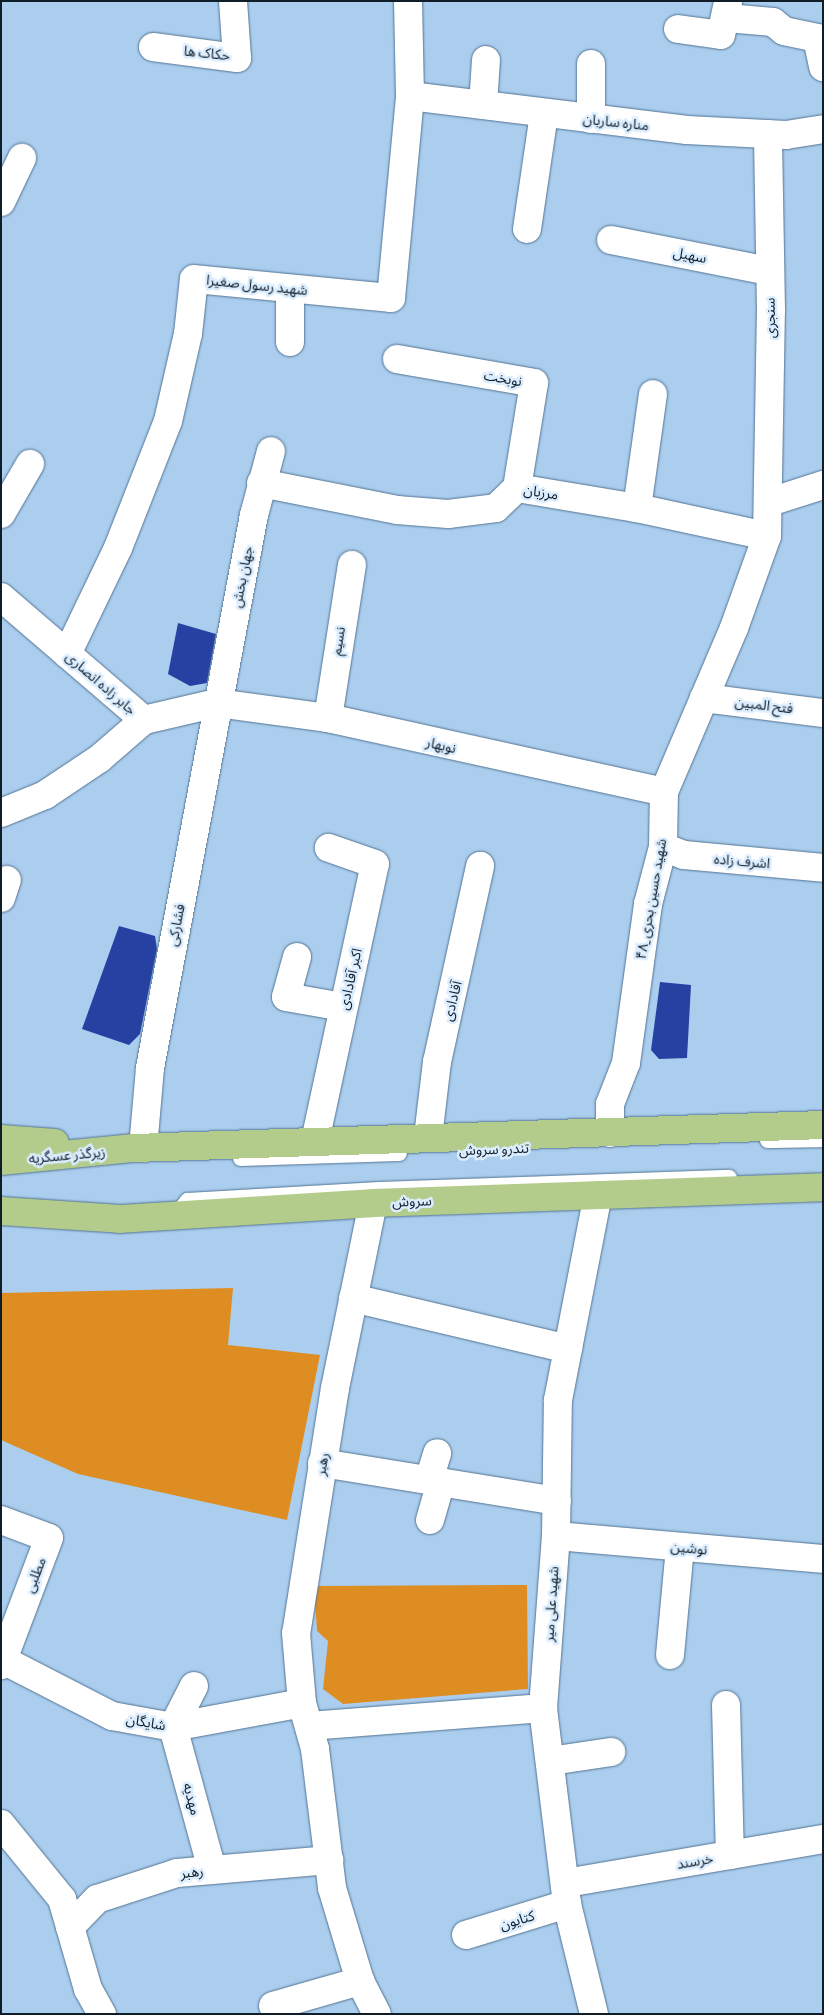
<!DOCTYPE html>
<meta charset="utf-8">
<style>
body{margin:0}
#map{position:relative;width:824px;height:2015px;overflow:hidden;background:#abceef;font-family:Commissioner,"Noto Sans Arabic",sans-serif}
div>[style]{position:absolute}
.green>*{inset:0;background:#de8d23}
.building>*{inset:0;background:#2741a2}
.roads{filter:drop-shadow(0 0 1px #547492) drop-shadow(0 0 1px #547492)}
.service>*{height:15px;margin:-7.5px;padding:0 7.5px;transform-origin:7.5px;border-radius:7.5px;background:#fff}
.minor>*{height:28px;margin:-14px;padding:0 14px;transform-origin:14px;border-radius:14px;background:#fff}
.tertiary>*{height:28px;margin:-14px;padding:0 14px;transform-origin:14px;border-radius:14px;background:#fff}
.primary>*{height:28px;margin:-14px;padding:0 14px;transform-origin:14px;border-radius:14px;background:#b3cb8b}
span{translate:-50% -50%;white-space:nowrap;text-align:center;line-height:1.15;-webkit-text-stroke:5px #dbedfe;paint-order:stroke}
.street-label{font-size:14px;color:#0f1d29}
.frame{position:absolute;inset:0;border:2px solid #0f1d29;pointer-events:none}
</style>
<div id="map">
<div class="green">
<div style="clip-path:polygon(233px 1288px,228px 1345px,320px 1355px,287px 1520px,78px 1474px,1px 1440px,1px 1293px)"></div>
<div style="clip-path:polygon(527px 1585px,528px 1689px,343px 1704px,323px 1689px,328px 1641px,317px 1631px,314px 1586px)"></div>
</div>
<div class="building">
<div style="clip-path:polygon(178px 623px,216px 634px,207px 683px,190px 686px,168px 674px)"></div>
<div style="clip-path:polygon(119px 926px,155px 936px,157px 949px,140px 1034px,129px 1045px,82px 1029px)"></div>
<div style="clip-path:polygon(660px 982px,691px 985px,687px 1058px,659px 1059px,651px 1050px)"></div>
</div>
<div class="roads">
<div class="service">
<div style="left:767px;top:1140px;width:56px;rotate:-1deg"></div>
<div style="left:240px;top:1158px;width:159px;rotate:-1.8deg"></div>
<div style="left:174px;top:1216px;width:21px;rotate:-51deg"></div>
<div style="left:187px;top:1200px;width:192px;rotate:-3.3deg"></div>
<div style="left:379px;top:1189px;width:350px;rotate:-2deg"></div>
</div>
<div class="minor">
<div style="left:727px;top:18px;width:46px;rotate:5deg"></div>
<div style="left:773px;top:22px;width:14px;rotate:39deg"></div>
<div style="left:784px;top:31px;width:34px;rotate:12deg"></div>
<div style="left:817px;top:38px;width:30px;rotate:78deg"></div>
<div style="left:678px;top:29px;width:43px;rotate:7.9deg"></div>
<div style="left:721px;top:35px;width:34px;rotate:-78deg"></div>
<div style="left:153px;top:47px;width:85px;rotate:7.5deg"></div>
<div style="left:237px;top:58px;width:57px;rotate:-94deg"></div>
<div style="left:410px;top:96px;width:279px;rotate:7deg"></div>
<div style="left:687px;top:130px;width:99px;rotate:2.9deg"></div>
<div style="left:786px;top:135px;width:37px;rotate:-9deg"></div>
<div style="left:483px;top:105px;width:45px;rotate:-86.2deg"></div>
<div style="left:591px;top:119px;width:55px;rotate:-90deg"></div>
<div style="left:1px;top:202px;width:49px;rotate:-64.5deg"></div>
<div style="left:527px;top:229px;width:116px;rotate:-81.6deg"></div>
<div style="left:611px;top:240px;width:161px;rotate:11.1deg"></div>
<div style="left:290px;top:342px;width:53px;rotate:-90deg"></div>
<div style="left:397px;top:359px;width:139px;rotate:9.9deg"></div>
<div style="left:534px;top:383px;width:106px;rotate:99.2deg"></div>
<div style="left:261px;top:483px;width:139px;rotate:11.2deg"></div>
<div style="left:397px;top:510px;width:51px;rotate:4.5deg"></div>
<div style="left:448px;top:514px;width:48px;rotate:-7.1deg"></div>
<div style="left:496px;top:508px;width:29px;rotate:-44deg"></div>
<div style="left:517px;top:488px;width:122px;rotate:9.5deg"></div>
<div style="left:637px;top:508px;width:133px;rotate:12.2deg"></div>
<div style="left:770px;top:502px;width:56px;rotate:-17.8deg"></div>
<div style="left:637px;top:508px;width:115px;rotate:-82deg"></div>
<div style="left:1px;top:514px;width:58px;rotate:-59.9deg"></div>
<div style="left:1px;top:597px;width:189px;rotate:40.7deg"></div>
<div style="left:144px;top:720px;width:75px;rotate:-13.1deg"></div>
<div style="left:217px;top:703px;width:112px;rotate:7.7deg"></div>
<div style="left:328px;top:718px;width:344px;rotate:12.4deg"></div>
<div style="left:67px;top:654px;width:118px;rotate:-64.3deg"></div>
<div style="left:118px;top:548px;width:136px;rotate:-68.5deg"></div>
<div style="left:168px;top:421px;width:89px;rotate:-77.1deg"></div>
<div style="left:188px;top:334px;width:55px;rotate:-83.8deg"></div>
<div style="left:194px;top:279px;width:198px;rotate:5.5deg"></div>
<div style="left:391px;top:298px;width:203px;rotate:-84.6deg"></div>
<div style="left:410px;top:96px;width:95px;rotate:-91.2deg"></div>
<div style="left:704px;top:698px;width:120px;rotate:7.2deg"></div>
<div style="left:328px;top:718px;width:155px;rotate:-81.1deg"></div>
<div style="left:1px;top:813px;width:48px;rotate:-22.2deg"></div>
<div style="left:45px;top:795px;width:65px;rotate:-33.7deg"></div>
<div style="left:99px;top:759px;width:60px;rotate:-40.9deg"></div>
<div style="left:663px;top:847px;width:22px;rotate:21deg"></div>
<div style="left:684px;top:855px;width:140px;rotate:5.3deg"></div>
<div style="left:1px;top:898px;width:19px;rotate:-72deg"></div>
<div style="left:297px;top:957px;width:41px;rotate:105.4deg"></div>
<div style="left:286px;top:997px;width:58px;rotate:10deg"></div>
<div style="left:610px;top:1133px;width:29px;rotate:-90deg"></div>
<div style="left:610px;top:1104px;width:44px;rotate:-68.7deg"></div>
<div style="left:626px;top:1063px;width:161px;rotate:-82.1deg"></div>
<div style="left:648px;top:904px;width:59px;rotate:-75.3deg"></div>
<div style="left:663px;top:847px;width:55px;rotate:-89deg"></div>
<div style="left:664px;top:792px;width:178px;rotate:-66.9deg"></div>
<div style="left:734px;top:628px;width:98px;rotate:-70.3deg"></div>
<div style="left:767px;top:536px;width:226px;rotate:-89deg"></div>
<div style="left:771px;top:310px;width:176px;rotate:-91deg"></div>
<div style="left:428px;top:1137px;width:76px;rotate:-83.2deg"></div>
<div style="left:437px;top:1062px;width:201px;rotate:-77.6deg"></div>
<div style="left:315px;top:1141px;width:283px;rotate:-77.8deg"></div>
<div style="left:375px;top:864px;width:49px;rotate:-160.8deg"></div>
<div style="left:143px;top:1148px;width:80px;rotate:-85deg"></div>
<div style="left:150px;top:1068px;width:563px;rotate:-79.35deg"></div>
<div style="left:254px;top:515px;width:66px;rotate:-75.1deg"></div>
<div style="left:373px;top:1203px;width:189px;rotate:101.6deg"></div>
<div style="left:335px;top:1388px;width:248px;rotate:99deg"></div>
<div style="left:296px;top:1633px;width:70px;rotate:85.1deg"></div>
<div style="left:302px;top:1703px;width:48px;rotate:74.2deg"></div>
<div style="left:315px;top:1749px;width:140px;rotate:83deg"></div>
<div style="left:332px;top:1888px;width:97px;rotate:73.2deg"></div>
<div style="left:360px;top:1981px;width:37px;rotate:63deg"></div>
<div style="left:353px;top:1298px;width:221px;rotate:13.3deg"></div>
<div style="left:322px;top:1463px;width:238px;rotate:9.2deg"></div>
<div style="left:429px;top:1480px;width:28px;rotate:-73deg"></div>
<div style="left:1px;top:1520px;width:51px;rotate:20.6deg"></div>
<div style="left:49px;top:1538px;width:136px;rotate:110.7deg"></div>
<div style="left:430px;top:1520px;width:40px;rotate:-74deg"></div>
<div style="left:556px;top:1536px;width:268px;rotate:4.9deg"></div>
<div style="left:670px;top:1655px;width:108px;rotate:-84.7deg"></div>
<div style="left:1px;top:1659px;width:125px;rotate:27.2deg"></div>
<div style="left:112px;top:1716px;width:62px;rotate:10.2deg"></div>
<div style="left:173px;top:1727px;width:131px;rotate:-10.5deg"></div>
<div style="left:194px;top:1686px;width:46px;rotate:117.1deg"></div>
<div style="left:173px;top:1727px;width:148px;rotate:74.7deg"></div>
<div style="left:726px;top:1705px;width:150px;rotate:88.5deg"></div>
<div style="left:309px;top:1726px;width:235px;rotate:-4.4deg"></div>
<div style="left:550px;top:1761px;width:62px;rotate:-8.4deg"></div>
<div style="left:566px;top:1883px;width:261px;rotate:-9.7deg"></div>
<div style="left:70px;top:1927px;width:39px;rotate:-46deg"></div>
<div style="left:97px;top:1899px;width:84px;rotate:-18deg"></div>
<div style="left:177px;top:1873px;width:153px;rotate:-4.9deg"></div>
<div style="left:466px;top:1935px;width:106px;rotate:-17.1deg"></div>
<div style="left:273px;top:2006px;width:91px;rotate:-16deg"></div>
</div>
<div class="tertiary">
<div style="left:1px;top:1824px;width:97px;rotate:50.9deg"></div>
<div style="left:62px;top:1899px;width:94px;rotate:73.9deg"></div>
<div style="left:88px;top:1989px;width:29px;rotate:61deg"></div>
<div style="left:594px;top:2014px;width:113px;rotate:-103.8deg"></div>
<div style="left:567px;top:1904px;width:197px;rotate:-97deg"></div>
<div style="left:543px;top:1708px;width:172px;rotate:-85.7deg"></div>
<div style="left:556px;top:1536px;width:136px;rotate:-89.2deg"></div>
<div style="left:558px;top:1400px;width:210px;rotate:-79deg"></div>
</div>
<div class="primary">
<div style="left:1px;top:1139px;width:54px;rotate:4.2deg"></div>
<div style="left:1px;top:1161px;width:134px;rotate:-5.6deg"></div>
<div style="left:134px;top:1148px;width:689px;rotate:-1.91deg"></div>
<div style="left:1px;top:1211px;width:119px;rotate:3.8deg"></div>
<div style="left:120px;top:1219px;width:254px;rotate:-3.6deg"></div>
<div style="left:373px;top:1203px;width:450px;rotate:-2deg"></div>
</div>
</div>
<div class="street-label">
<span style="left:207px;top:53px;rotate:6deg">حکاک ها</span>
<span style="left:616px;top:122px;rotate:6deg">مناره ساربان</span>
<span style="left:690px;top:255px;rotate:11deg">سهیل</span>
<span style="left:257px;top:285px;rotate:6deg">شهید رسول صغیرا</span>
<span style="left:770px;top:318px;rotate:-91deg">سنجری</span>
<span style="left:503px;top:378px;rotate:10deg">نوبخت</span>
<span style="left:541px;top:492px;rotate:9deg">مرزبان</span>
<span style="left:242px;top:577px;rotate:-79deg">جهان بخش</span>
<span style="left:338px;top:641px;rotate:-81deg">نسیم</span>
<span style="left:101px;top:683px;rotate:41deg">جابر زاده انصاری</span>
<span style="left:764px;top:705px;rotate:7deg">فتح المبین</span>
<span style="left:441px;top:745px;rotate:13deg">نوبهار</span>
<span style="left:742px;top:861px;rotate:5deg">اشرف زاده</span>
<span style="left:651px;top:899px;rotate:-80deg">۴۸_شهید حسین بحری</span>
<span style="left:176px;top:925px;rotate:-79deg">فشارکی</span>
<span style="left:350px;top:979px;rotate:-77deg">اکبر آقادادی</span>
<span style="left:452px;top:1001px;rotate:-76deg">آقادادی</span>
<span style="left:494px;top:1149px;rotate:-2deg">تندرو سروش</span>
<span style="left:67px;top:1155px;rotate:-5deg">زیرگذر عسگریه</span>
<span style="left:412px;top:1201px;rotate:-2deg">سروش</span>
<span style="left:322px;top:1464px;rotate:-80deg">رهبر</span>
<span style="left:689px;top:1548px;rotate:5deg">نوشین</span>
<span style="left:35px;top:1575px;rotate:-69deg">مطلبی</span>
<span style="left:551px;top:1604px;rotate:-86deg">شهید علی میر</span>
<span style="left:146px;top:1722px;rotate:10deg">شایگان</span>
<span style="left:192px;top:1799px;rotate:75deg">مهدیه</span>
<span style="left:695px;top:1861px;rotate:-10deg">خرسند</span>
<span style="left:192px;top:1872px;rotate:-6deg">رهبر</span>
<span style="left:517px;top:1920px;rotate:-17deg">کتایون</span>
</div>
<div class="frame"></div>
</div>
